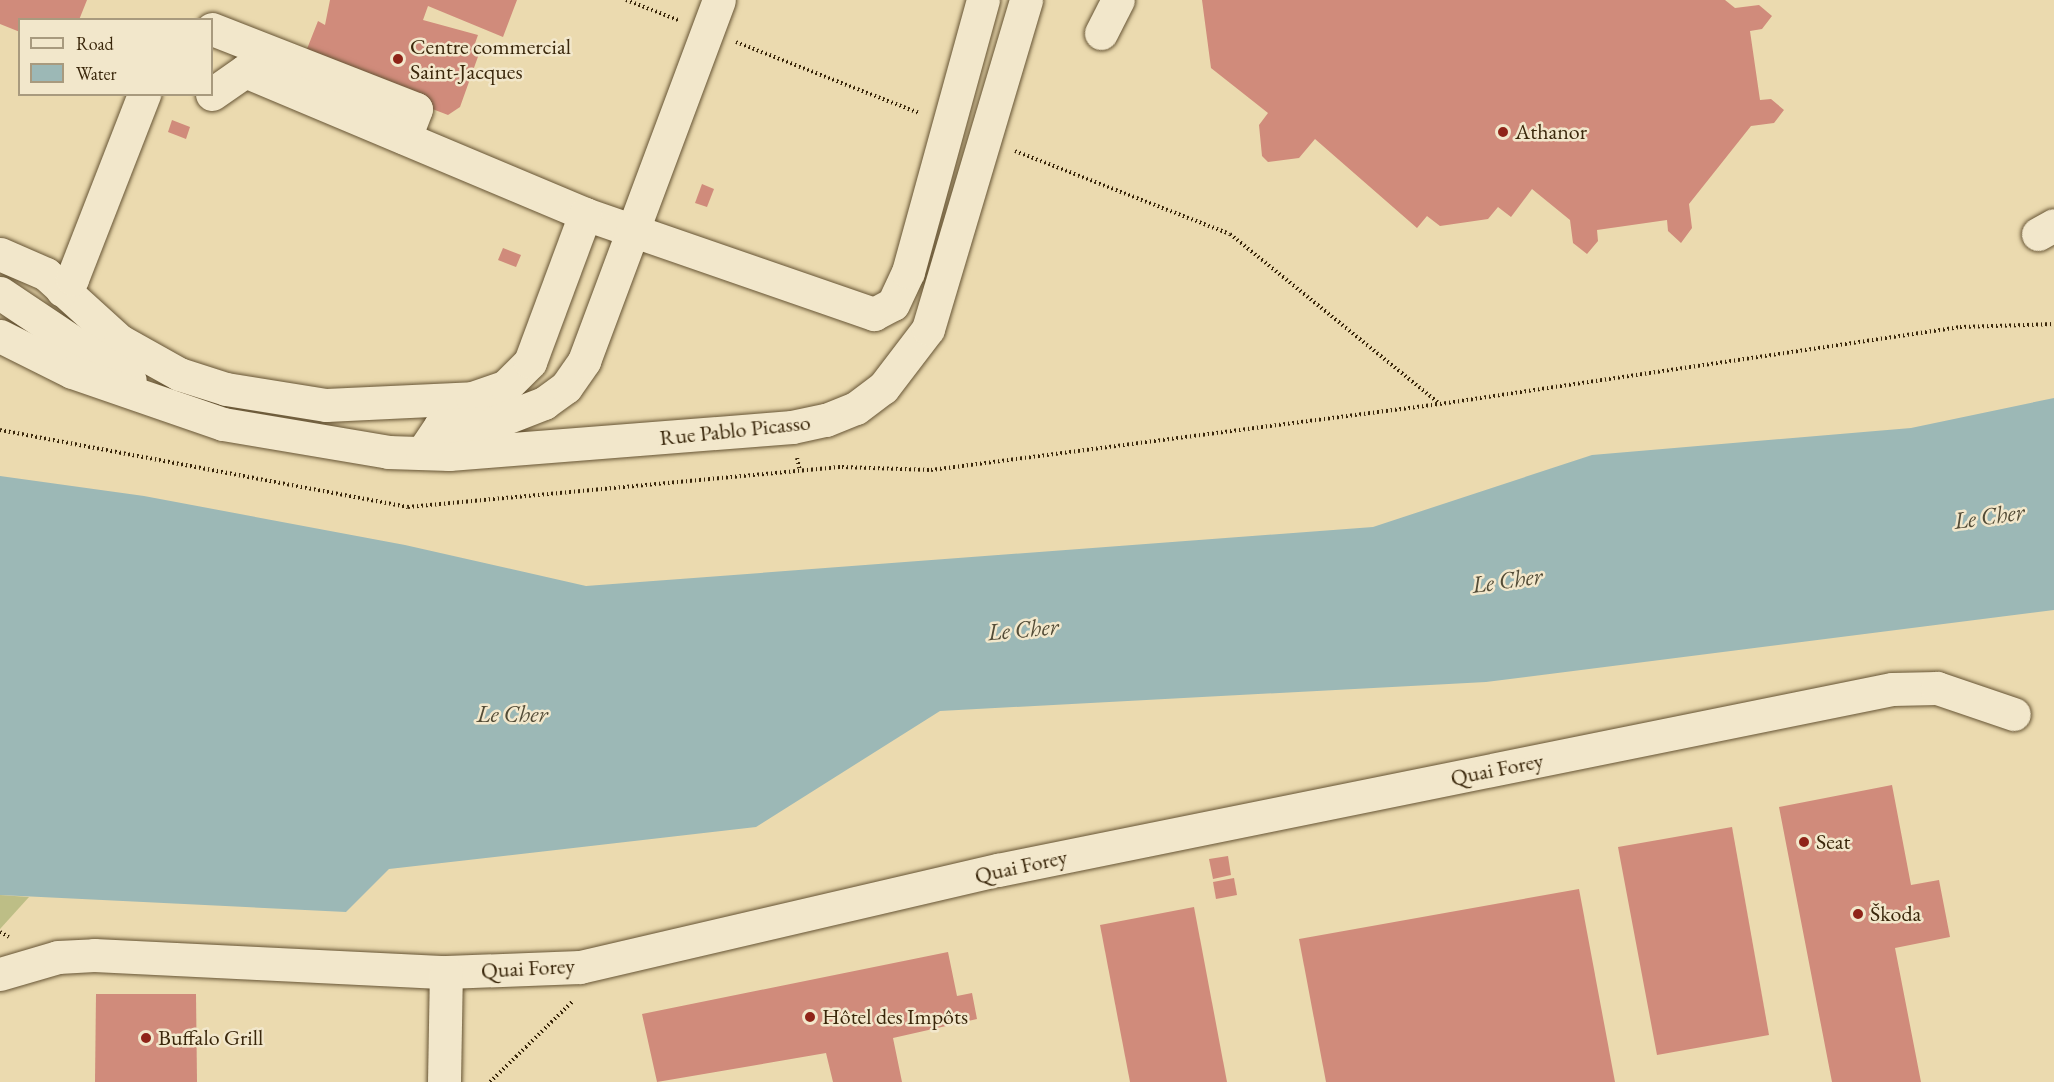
<!DOCTYPE html>
<meta charset="utf-8">
<style>
body{margin:0}
#map{position:relative;width:2054px;height:1082px;overflow:hidden;background:#ebdaaf;font-family:"EB Garamond",serif}
div>[style]{position:absolute}
.green>*{inset:0;background:#bdbe86}
.water>*{inset:0;background:#9cb8b6}
.building>*{inset:0;background:#d08b7b}
.path>*{height:4px;margin-top:-2px;transform-origin:0;background:repeating-linear-gradient(90deg,#3a270b 0 1.5px,transparent 0 4.5px)}
.roads{filter:drop-shadow(0 0 2px #665434) drop-shadow(0 0 2px #665434)}
.minor>*{height:33px;margin:-16.5px;padding:0 16.5px;transform-origin:16.5px;border-radius:16.5px;background:#f2e7cb}
.dots>*{width:16px;height:16px;translate:-50% -50%;box-sizing:border-box;border:3px solid #f2e7cb;border-radius:50%}
span{translate:-50% -50%;white-space:nowrap;text-align:center;line-height:1.15;-webkit-text-stroke:5px #f2e7cb;paint-order:stroke}
.poi-label{font-size:22px;color:#3a270b}
.left{translate:0 -50%;text-align:left}
.street-label{font-size:22px;color:#3a270b}
.water-label{font-size:24px;color:#524b36;font-style:italic}
.legend{position:absolute;left:18px;top:18px;width:195px;height:78px;box-sizing:border-box;background:#f2e7cb;border:2px solid #a89a7e;margin:0;padding:8px 10px;list-style:none;font-size:18px;color:#3a270b}
.legend li{display:flex;align-items:center;gap:12px;height:30px}
.legend b{width:30px;border:2px solid #a89a7e}
</style>
<div id="map">
<div class="green">
<div style="clip-path:polygon(0 895px,29px 897px,0 929px)"></div>
</div>
<div class="water">
<div style="clip-path:polygon(2054px 398px,2054px 610px,1486px 682px,940px 711px,756px 827px,389px 869px,346px 912px,0 895px,0 476px,144px 496px,405px 545px,586px 586px,1373px 527px,1592px 455px,1911px 428px)"></div>
</div>
<div class="building">
<div style="clip-path:polygon(0 0,87px 0,79px 20px,20px 20px,20px 32px,0 24px)"></div>
<div style="clip-path:polygon(330px 0,517px 0,503px 37px,428px 6px,423px 20px,478px 35px,473px 49px,480px 51px,460px 107px,448px 115px,331px 70px,305px 54px,318px 21px,325px 25px)"></div>
<div style="clip-path:polygon(1202px 0,1725px 0,1735px 8px,1759px 5px,1772px 16px,1762px 29px,1750px 31px,1760px 100px,1771px 99px,1784px 110px,1774px 123px,1751px 126px,1689px 204px,1692px 228px,1681px 243px,1668px 231px,1667px 220px,1597px 230px,1598px 241px,1587px 254px,1573px 243px,1570px 220px,1532px 189px,1511px 217px,1498px 207px,1488px 219px,1440px 226px,1427px 216px,1417px 228px,1315px 139px,1299px 158px,1268px 162px,1262px 156px,1259px 125px,1268px 113px,1211px 68px)"></div>
<div style="clip-path:polygon(172px 120px,190px 127px,186px 139px,168px 132px)"></div>
<div style="clip-path:polygon(702px 184px,714px 189px,707px 207px,695px 203px)"></div>
<div style="clip-path:polygon(503px 248px,521px 255px,516px 267px,498px 260px)"></div>
<div style="clip-path:polygon(1892px 785px,1911px 885px,1939px 880px,1950px 937px,1895px 948px,1921px 1082px,1832px 1082px,1779px 807px)"></div>
<div style="clip-path:polygon(1732px 827px,1769px 1035px,1657px 1055px,1618px 847px)"></div>
<div style="clip-path:polygon(1228px 856px,1231px 875px,1213px 879px,1209px 859px)"></div>
<div style="clip-path:polygon(1234px 878px,1237px 895px,1216px 899px,1213px 882px)"></div>
<div style="clip-path:polygon(1579px 889px,1615px 1082px,1326px 1082px,1299px 939px)"></div>
<div style="clip-path:polygon(1194px 907px,1227px 1082px,1130px 1082px,1100px 925px)"></div>
<div style="clip-path:polygon(948px 952px,957px 996px,972px 993px,977px 1019px,893px 1038px,902px 1082px,833px 1082px,826px 1053px,657px 1082px,642px 1014px)"></div>
<div style="clip-path:polygon(96px 994px,196px 994px,197px 1082px,95px 1082px)"></div>
</div>
<div class="path">
<div style="left:626px;top:0;width:56px;rotate:21deg"></div>
<div style="left:736px;top:42px;width:196px;rotate:21.2deg"></div>
<div style="left:1015px;top:151px;width:230px;rotate:21.1deg"></div>
<div style="left:1230px;top:234px;width:269px;rotate:39deg"></div>
<div style="left:0;top:430px;width:415px;rotate:10.7deg"></div>
<div style="left:408px;top:507px;width:436px;rotate:-5.3deg"></div>
<div style="left:842px;top:467px;width:89px;rotate:1.9deg"></div>
<div style="left:931px;top:470px;width:513px;rotate:-7.39deg"></div>
<div style="left:1440px;top:404px;width:526px;rotate:-8.42deg"></div>
<div style="left:1960px;top:327px;width:94px;rotate:-1.8deg"></div>
<div style="left:797px;top:458px;width:13px;rotate:77deg"></div>
<div style="left:0;top:932px;width:10px;rotate:29deg"></div>
<div style="left:490px;top:1082px;width:116px;rotate:-44.3deg"></div>
</div>
<div class="roads">
<div class="minor">
<div style="left:212px;top:29px;width:219px;rotate:21.4deg"></div>
<div style="left:416px;top:109px;width:31px;rotate:111deg"></div>
<div style="left:1101px;top:33px;width:37px;rotate:-63deg"></div>
<div style="left:212px;top:94px;width:40px;rotate:-34.9deg"></div>
<div style="left:245px;top:71px;width:369px;rotate:22.8deg"></div>
<div style="left:585px;top:214px;width:306px;rotate:19.1deg"></div>
<div style="left:874px;top:314px;width:21px;rotate:-28deg"></div>
<div style="left:893px;top:304px;width:35px;rotate:-65deg"></div>
<div style="left:908px;top:272px;width:282px;rotate:-74.6deg"></div>
<div style="left:2038px;top:234px;width:18px;rotate:-29deg"></div>
<div style="left:0;top:254px;width:50px;rotate:23.5deg"></div>
<div style="left:46px;top:274px;width:100px;rotate:42.2deg"></div>
<div style="left:120px;top:341px;width:68px;rotate:29.2deg"></div>
<div style="left:179px;top:374px;width:49px;rotate:17.7deg"></div>
<div style="left:226px;top:389px;width:101px;rotate:9.1deg"></div>
<div style="left:326px;top:405px;width:146px;rotate:-2.7deg"></div>
<div style="left:472px;top:398px;width:36px;rotate:-19deg"></div>
<div style="left:506px;top:386px;width:34px;rotate:-45deg"></div>
<div style="left:530px;top:362px;width:158px;rotate:-69.6deg"></div>
<div style="left:62px;top:290px;width:15px;rotate:-48deg"></div>
<div style="left:72px;top:279px;width:199px;rotate:-68.7deg"></div>
<div style="left:0;top:293px;width:156px;rotate:33.8deg"></div>
<div style="left:0;top:336px;width:80px;rotate:26.6deg"></div>
<div style="left:72px;top:372px;width:160px;rotate:19deg"></div>
<div style="left:223px;top:424px;width:167px;rotate:9.6deg"></div>
<div style="left:388px;top:452px;width:61px;rotate:1.9deg"></div>
<div style="left:449px;top:454px;width:344px;rotate:-4.5deg"></div>
<div style="left:792px;top:427px;width:35px;rotate:-12deg"></div>
<div style="left:826px;top:420px;width:32px;rotate:-22deg"></div>
<div style="left:856px;top:408px;width:34px;rotate:-37deg"></div>
<div style="left:883px;top:388px;width:74px;rotate:-52.7deg"></div>
<div style="left:928px;top:329px;width:343px;rotate:-73.4deg"></div>
<div style="left:422px;top:453px;width:32px;rotate:-56deg"></div>
<div style="left:440px;top:426px;width:55px;rotate:-4.2deg"></div>
<div style="left:495px;top:422px;width:53px;rotate:-21.2deg"></div>
<div style="left:544px;top:403px;width:27px;rotate:-36deg"></div>
<div style="left:566px;top:387px;width:32px;rotate:-55deg"></div>
<div style="left:584px;top:361px;width:385px;rotate:-69.5deg"></div>
<div style="left:0;top:974px;width:60px;rotate:-16.3deg"></div>
<div style="left:58px;top:957px;width:36px;rotate:-3deg"></div>
<div style="left:94px;top:955px;width:352px;rotate:2.8deg"></div>
<div style="left:446px;top:972px;width:134px;rotate:-2.1deg"></div>
<div style="left:580px;top:967px;width:429px;rotate:-13.1deg"></div>
<div style="left:998px;top:870px;width:912px;rotate:-11.45deg"></div>
<div style="left:1892px;top:689px;width:45px;rotate:-1.3deg"></div>
<div style="left:1937px;top:688px;width:81px;rotate:18.7deg"></div>
<div style="left:444px;top:1082px;width:110px;rotate:-89deg"></div>
</div>
</div>
<div class="dots">
<div style="left:398px;top:59px;background:#8f2418"></div>
<div style="left:1503px;top:132px;background:#8f2418"></div>
<div style="left:1804px;top:842px;background:#8f2418"></div>
<div style="left:1858px;top:914px;background:#8f2418"></div>
<div style="left:810px;top:1017px;background:#8f2418"></div>
<div style="left:146px;top:1038px;background:#8f2418"></div>
</div>
<div class="poi-label">
<span class="left" style="left:410px;top:59px">Centre commercial<br>Saint-Jacques</span>
<span class="left" style="left:1515px;top:132px">Athanor</span>
<span class="left" style="left:1816px;top:842px">Seat</span>
<span class="left" style="left:1870px;top:914px">Škoda</span>
<span class="left" style="left:822px;top:1017px">Hôtel des Impôts</span>
<span class="left" style="left:158px;top:1038px">Buffalo Grill</span>
</div>
<div class="street-label">
<span style="left:735px;top:430px;rotate:-6deg">Rue Pablo Picasso</span>
<span style="left:1497px;top:769px;rotate:-11deg">Quai Forey</span>
<span style="left:1021px;top:866px;rotate:-12deg">Quai Forey</span>
<span style="left:528px;top:968px;rotate:-3deg">Quai Forey</span>
</div>
<div class="water-label">
<span style="left:1989px;top:516px;rotate:-8deg">Le Cher</span>
<span style="left:1507px;top:580px;rotate:-8deg">Le Cher</span>
<span style="left:1023px;top:629px;rotate:-5deg">Le Cher</span>
<span style="left:512px;top:714px">Le Cher</span>
</div>
<ul class="legend">
<li><b style="height:8px;background:#f2e7cb"></b>Road</li>
<li><b style="height:16px;background:#9cb8b6"></b>Water</li>
</ul>
</div>
